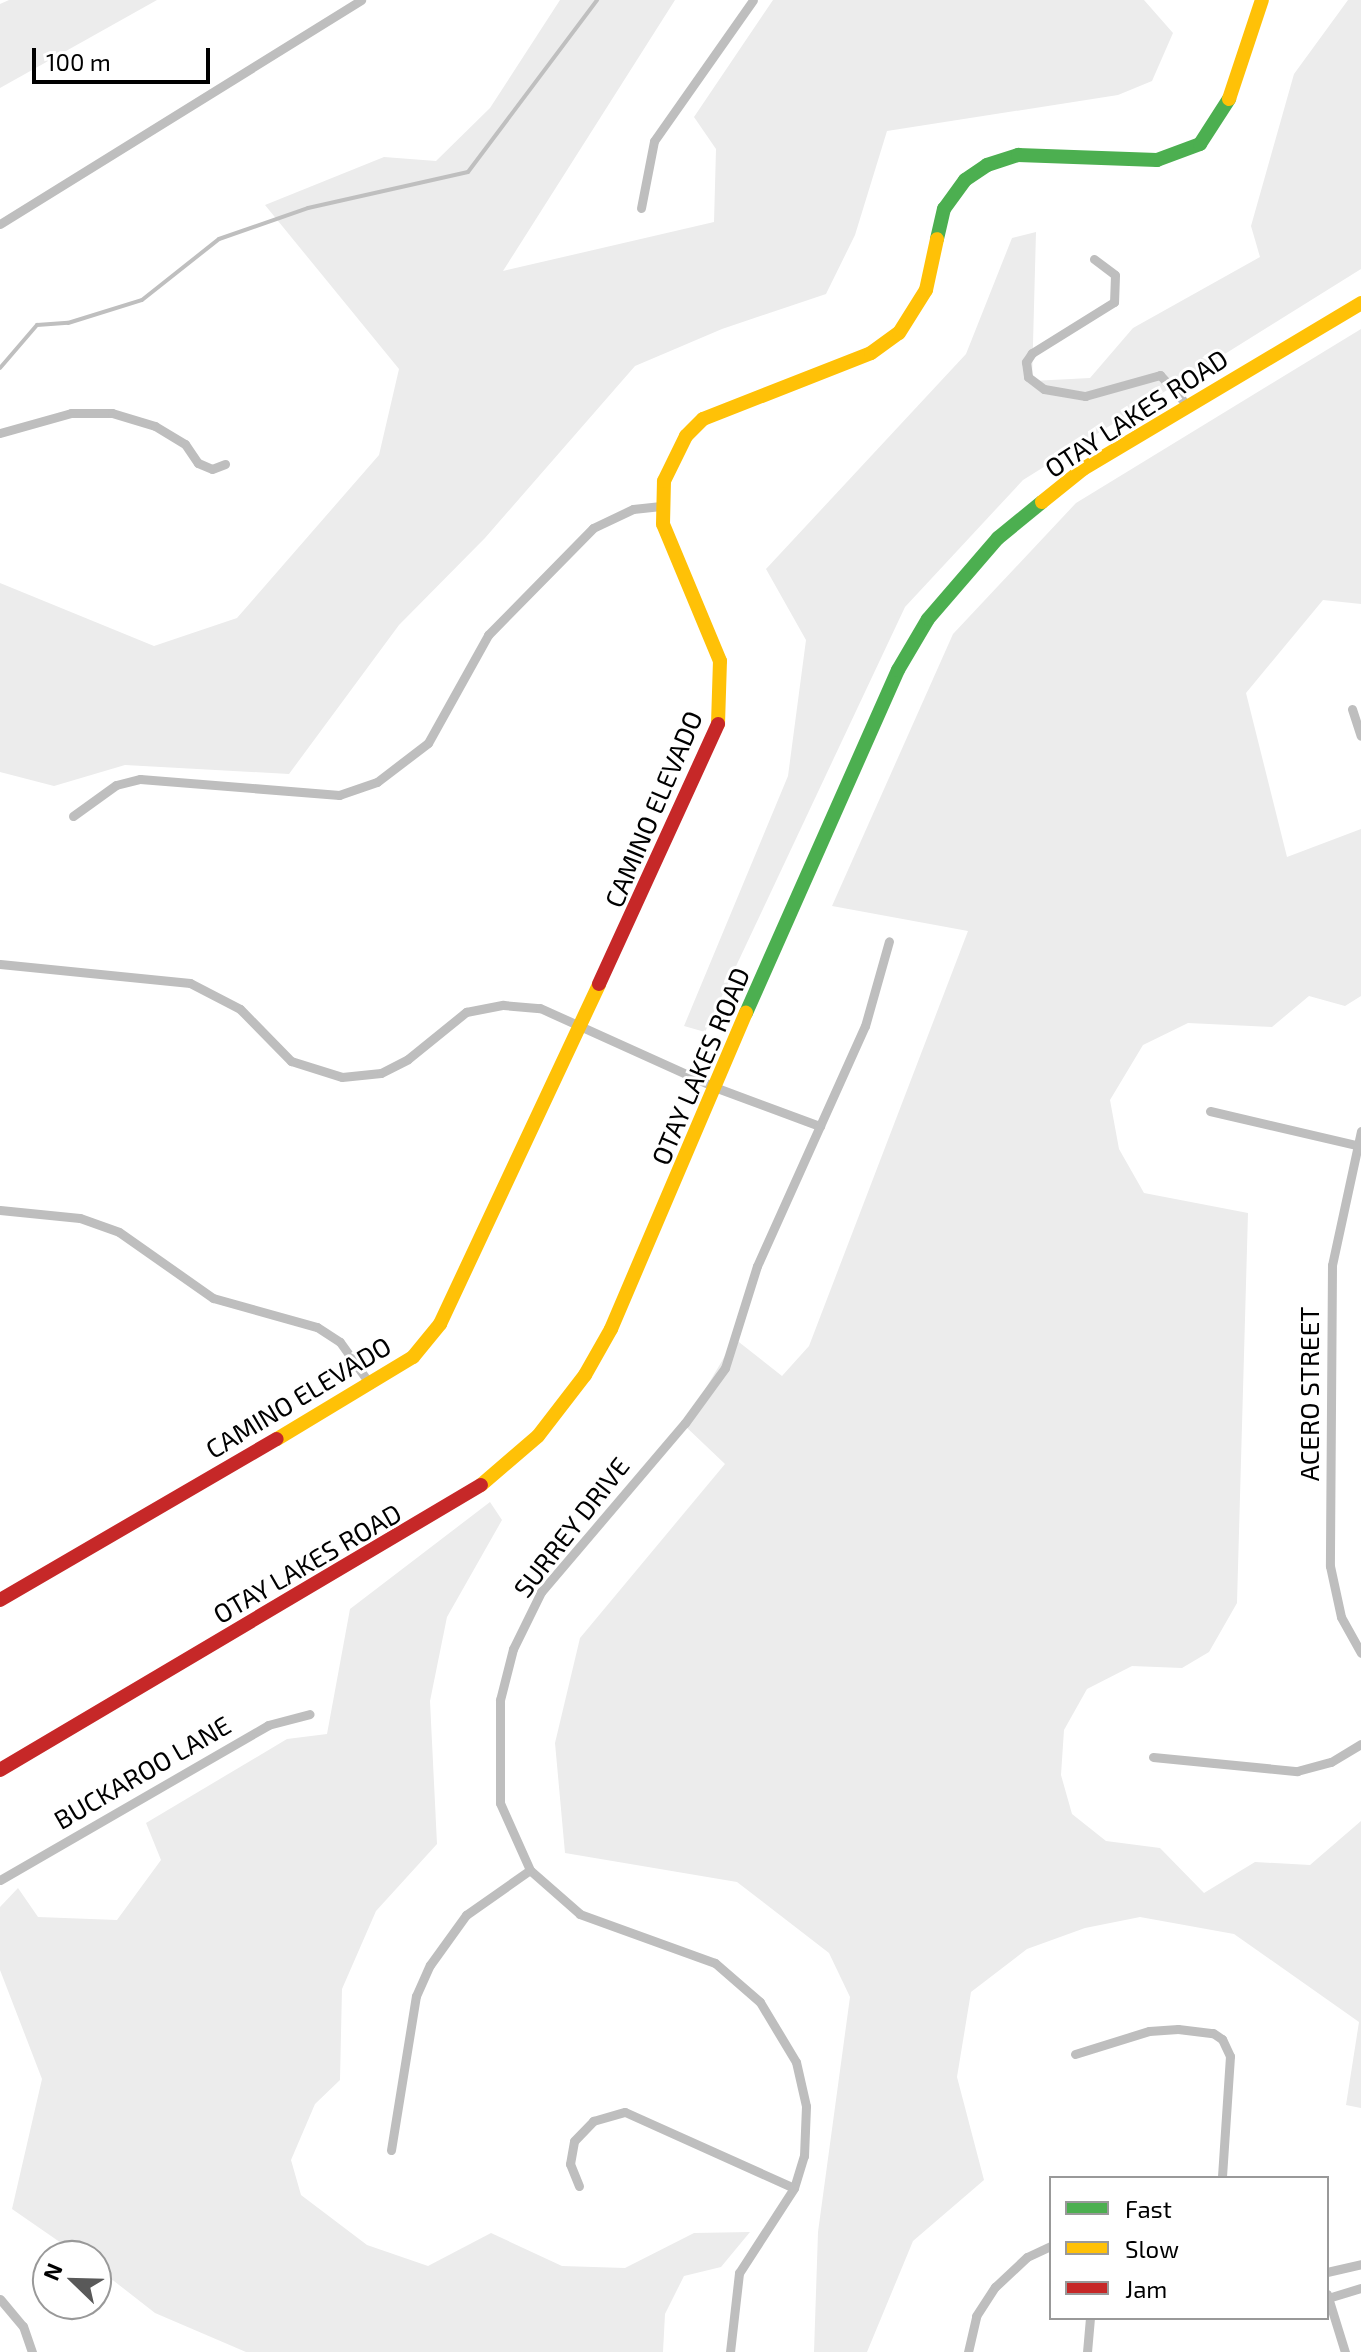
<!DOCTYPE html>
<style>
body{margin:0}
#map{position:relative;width:1361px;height:2352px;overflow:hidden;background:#fff;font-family:"Exo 2",sans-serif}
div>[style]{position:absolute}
.green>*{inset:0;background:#ececec}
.stream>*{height:4px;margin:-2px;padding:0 2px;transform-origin:2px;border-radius:2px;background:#bfbfbf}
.street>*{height:9px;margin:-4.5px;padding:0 4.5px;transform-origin:4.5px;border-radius:4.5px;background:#bebebe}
.fast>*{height:14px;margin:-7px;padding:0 7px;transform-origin:7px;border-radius:7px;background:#4caf50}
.slow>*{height:14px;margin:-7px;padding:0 7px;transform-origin:7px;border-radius:7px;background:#ffc107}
.jam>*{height:14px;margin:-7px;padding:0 7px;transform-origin:7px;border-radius:7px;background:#c62828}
span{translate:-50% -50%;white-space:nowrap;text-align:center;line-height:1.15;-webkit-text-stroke:6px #fff;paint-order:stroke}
.street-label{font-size:26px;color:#000}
.legend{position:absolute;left:1049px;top:2176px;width:280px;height:144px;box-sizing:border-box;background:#fff;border:2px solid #999;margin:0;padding:10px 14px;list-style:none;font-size:24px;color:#000}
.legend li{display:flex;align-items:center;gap:16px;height:40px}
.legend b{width:40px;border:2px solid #999}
.north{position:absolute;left:32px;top:2240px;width:80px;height:80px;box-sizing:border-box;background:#fff;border:2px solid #999;border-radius:50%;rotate:293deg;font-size:22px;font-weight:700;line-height:32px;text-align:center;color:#000}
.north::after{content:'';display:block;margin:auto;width:28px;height:36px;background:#595959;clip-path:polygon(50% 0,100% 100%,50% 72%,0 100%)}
.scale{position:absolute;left:32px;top:48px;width:178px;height:36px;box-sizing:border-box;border:4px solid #000;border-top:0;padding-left:10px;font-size:24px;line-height:28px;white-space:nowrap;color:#000;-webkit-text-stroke:6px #fff;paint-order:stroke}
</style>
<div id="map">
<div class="green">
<div style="clip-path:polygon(9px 0,157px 0,0 88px,0 4px)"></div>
<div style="clip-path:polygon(560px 0,675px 0,503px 271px,714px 222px,716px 149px,694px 117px,773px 0,1144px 0,1173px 33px,1152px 81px,1118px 95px,887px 131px,855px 235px,826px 294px,722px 329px,635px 366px,485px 538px,399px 625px,289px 774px,125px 765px,54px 786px,0 772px,0 583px,154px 646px,237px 618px,379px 455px,399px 369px,265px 205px,384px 157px,436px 161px,490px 108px)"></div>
<div style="clip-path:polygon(1348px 0,1361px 0,1361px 269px,1023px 480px,905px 607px,705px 1032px,684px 1026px,788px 776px,806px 640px,766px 569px,966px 354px,1012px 238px,1036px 232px,1032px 381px,1090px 378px,1133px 328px,1260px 257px,1251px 226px,1294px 74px)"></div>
<div style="clip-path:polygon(1361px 329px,1361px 604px,1323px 600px,1246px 693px,1287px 857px,1361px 829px,1361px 996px,1345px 1006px,1309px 996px,1272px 1027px,1188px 1023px,1143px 1045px,1110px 1100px,1119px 1149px,1144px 1193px,1248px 1213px,1237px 1603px,1209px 1652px,1182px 1668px,1132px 1666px,1087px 1689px,1064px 1730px,1061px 1775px,1072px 1814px,1106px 1841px,1160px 1848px,1204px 1893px,1255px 1862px,1310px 1865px,1361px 1821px,1361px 2108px,1346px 2105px,1359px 2022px,1234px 1934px,1140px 1917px,1085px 1928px,1027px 1949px,971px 1992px,957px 2077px,984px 2180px,913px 2241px,867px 2352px,814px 2352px,818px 2232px,850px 1997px,829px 1953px,737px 1882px,565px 1853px,555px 1743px,580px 1638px,725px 1464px,684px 1425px,735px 1339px,782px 1376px,809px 1346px,968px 931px,832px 906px,953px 634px,1076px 503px)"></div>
<div style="clip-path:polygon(490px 1502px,502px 1520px,447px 1617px,430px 1701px,437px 1844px,376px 1911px,342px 1989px,340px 2080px,315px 2104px,291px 2160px,301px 2195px,367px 2245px,428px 2266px,491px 2233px,562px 2266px,625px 2268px,694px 2233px,750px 2232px,721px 2267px,684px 2276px,665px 2314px,663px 2352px,246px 2352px,155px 2313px,96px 2267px,96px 2256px,80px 2256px,12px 2209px,42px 2079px,0 1970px,0 1907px,18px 1888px,38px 1917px,117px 1920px,161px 1860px,146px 1823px,287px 1739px,327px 1734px,350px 1609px)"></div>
</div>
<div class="stream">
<div style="left:0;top:368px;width:57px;rotate:-49.3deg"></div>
<div style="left:37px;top:325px;width:31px;rotate:-4deg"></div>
<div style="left:68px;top:323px;width:77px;rotate:-17.3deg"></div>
<div style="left:142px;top:300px;width:98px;rotate:-38.4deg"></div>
<div style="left:219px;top:239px;width:94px;rotate:-19.2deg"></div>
<div style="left:308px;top:208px;width:164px;rotate:-12.7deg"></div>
<div style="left:468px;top:172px;width:215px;rotate:-53.1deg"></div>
</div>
<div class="street">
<div style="left:641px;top:208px;width:68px;rotate:-79deg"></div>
<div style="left:654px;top:141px;width:172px;rotate:-54.9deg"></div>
<div style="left:0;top:224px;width:425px;rotate:-31.8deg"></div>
<div style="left:1094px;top:259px;width:26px;rotate:37deg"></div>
<div style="left:1115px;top:275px;width:27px;rotate:92deg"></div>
<div style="left:1114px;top:302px;width:97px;rotate:148.1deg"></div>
<div style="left:1032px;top:353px;width:11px;rotate:124deg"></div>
<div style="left:1026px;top:362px;width:15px;rotate:82deg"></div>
<div style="left:1028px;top:377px;width:20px;rotate:37deg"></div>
<div style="left:1044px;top:389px;width:42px;rotate:9.7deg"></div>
<div style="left:1085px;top:396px;width:78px;rotate:-15.6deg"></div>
<div style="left:1160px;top:375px;width:42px;rotate:47.9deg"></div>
<div style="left:0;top:433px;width:74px;rotate:-15.7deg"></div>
<div style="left:71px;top:413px;width:41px"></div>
<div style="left:112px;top:413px;width:45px;rotate:16.8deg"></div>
<div style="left:155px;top:426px;width:35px;rotate:31deg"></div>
<div style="left:185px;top:444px;width:23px;rotate:56deg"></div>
<div style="left:198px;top:463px;width:15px;rotate:23deg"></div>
<div style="left:212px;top:469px;width:14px;rotate:-21deg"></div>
<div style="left:1352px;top:709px;width:28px;rotate:72deg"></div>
<div style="left:73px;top:816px;width:53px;rotate:-35.8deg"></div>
<div style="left:116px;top:785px;width:25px;rotate:-14deg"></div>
<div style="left:140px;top:779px;width:200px;rotate:4.6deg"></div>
<div style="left:339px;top:795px;width:40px;rotate:-18.9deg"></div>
<div style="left:377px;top:782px;width:64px;rotate:-37.4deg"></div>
<div style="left:428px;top:743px;width:124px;rotate:-60.9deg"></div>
<div style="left:488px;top:635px;width:150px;rotate:-45.5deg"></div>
<div style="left:593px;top:528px;width:44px;rotate:-25.4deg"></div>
<div style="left:633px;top:509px;width:28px;rotate:-6deg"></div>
<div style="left:0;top:964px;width:191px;rotate:5.7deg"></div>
<div style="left:190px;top:983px;width:56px;rotate:27.5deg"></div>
<div style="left:240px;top:1009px;width:73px;rotate:45.6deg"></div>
<div style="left:291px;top:1061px;width:53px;rotate:17.4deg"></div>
<div style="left:342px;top:1077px;width:39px;rotate:-6deg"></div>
<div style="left:381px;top:1073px;width:30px;rotate:-27deg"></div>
<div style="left:408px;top:1059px;width:75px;rotate:-39deg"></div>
<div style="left:466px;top:1012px;width:38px;rotate:-11deg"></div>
<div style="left:503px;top:1005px;width:37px;rotate:5deg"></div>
<div style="left:540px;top:1008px;width:194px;rotate:24.3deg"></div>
<div style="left:717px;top:1088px;width:110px;rotate:20.3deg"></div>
<div style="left:1210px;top:1111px;width:155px;rotate:13.1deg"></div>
<div style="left:1361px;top:1131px;width:137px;rotate:102.2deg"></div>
<div style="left:1332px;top:1265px;width:301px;rotate:90.4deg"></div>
<div style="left:1330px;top:1566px;width:52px;rotate:77.8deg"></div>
<div style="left:1341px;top:1617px;width:41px;rotate:60.9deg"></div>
<div style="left:0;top:1210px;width:80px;rotate:5.7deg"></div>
<div style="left:80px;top:1218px;width:41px;rotate:19.7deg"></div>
<div style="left:119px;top:1232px;width:115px;rotate:35.1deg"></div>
<div style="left:213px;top:1298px;width:108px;rotate:15.6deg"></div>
<div style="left:317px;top:1327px;width:27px;rotate:33deg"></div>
<div style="left:340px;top:1342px;width:52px;rotate:54.5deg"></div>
<div style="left:1153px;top:1757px;width:145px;rotate:5.6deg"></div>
<div style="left:1297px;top:1771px;width:35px;rotate:-15deg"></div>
<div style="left:1331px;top:1762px;width:35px;rotate:-31deg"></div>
<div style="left:0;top:1880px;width:310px;rotate:-30deg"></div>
<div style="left:268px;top:1725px;width:43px;rotate:-14.7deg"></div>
<div style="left:1075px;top:2054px;width:77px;rotate:-17.3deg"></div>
<div style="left:1149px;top:2031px;width:29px;rotate:-4deg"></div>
<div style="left:1178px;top:2029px;width:35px;rotate:7deg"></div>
<div style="left:1213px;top:2033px;width:11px;rotate:34deg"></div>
<div style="left:1222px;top:2039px;width:19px;rotate:65deg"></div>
<div style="left:1230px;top:2056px;width:122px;rotate:93.8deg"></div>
<div style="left:391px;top:2150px;width:156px;rotate:-80.8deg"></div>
<div style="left:416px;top:1996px;width:34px;rotate:-66deg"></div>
<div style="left:430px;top:1965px;width:62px;rotate:-54.2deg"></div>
<div style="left:466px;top:1915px;width:78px;rotate:-35.1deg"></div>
<div style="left:579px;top:2186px;width:24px;rotate:-112deg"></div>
<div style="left:570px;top:2164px;width:23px;rotate:-80deg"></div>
<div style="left:574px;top:2141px;width:28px;rotate:-46deg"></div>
<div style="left:593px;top:2121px;width:33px;rotate:-16deg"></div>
<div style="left:625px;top:2112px;width:185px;rotate:24.2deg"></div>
<div style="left:1327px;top:2272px;width:35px;rotate:-13deg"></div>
<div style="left:1327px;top:2294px;width:61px;rotate:72.8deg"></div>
<div style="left:1328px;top:2298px;width:34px;rotate:-17deg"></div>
<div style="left:0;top:2299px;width:35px;rotate:50deg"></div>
<div style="left:23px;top:2326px;width:28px;rotate:71deg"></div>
<div style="left:730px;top:2352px;width:80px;rotate:-83.5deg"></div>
<div style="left:739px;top:2273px;width:101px;rotate:-57.1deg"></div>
<div style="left:794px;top:2188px;width:34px;rotate:-73deg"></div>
<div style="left:804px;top:2156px;width:50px;rotate:-87.7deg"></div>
<div style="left:806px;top:2106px;width:45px;rotate:-102.8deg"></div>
<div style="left:796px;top:2062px;width:70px;rotate:-121deg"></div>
<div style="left:760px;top:2002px;width:60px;rotate:-139.1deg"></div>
<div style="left:715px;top:1963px;width:144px;rotate:-160.1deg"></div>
<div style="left:580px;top:1914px;width:67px;rotate:-138.7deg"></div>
<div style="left:530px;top:1870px;width:73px;rotate:-114.1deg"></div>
<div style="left:500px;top:1803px;width:103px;rotate:-90deg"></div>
<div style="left:500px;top:1700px;width:53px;rotate:-75.7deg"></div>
<div style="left:513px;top:1649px;width:64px;rotate:-63.8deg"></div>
<div style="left:541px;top:1592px;width:222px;rotate:-49.6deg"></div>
<div style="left:685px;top:1423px;width:68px;rotate:-54deg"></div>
<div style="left:725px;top:1368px;width:107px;rotate:-72.6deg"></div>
<div style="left:757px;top:1266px;width:263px;rotate:-65.8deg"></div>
<div style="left:865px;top:1026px;width:88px;rotate:-74.2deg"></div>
<div style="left:968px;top:2352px;width:37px;rotate:-77deg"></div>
<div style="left:976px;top:2316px;width:35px;rotate:-57deg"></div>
<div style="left:995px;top:2287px;width:44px;rotate:-43.2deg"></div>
<div style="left:1027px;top:2257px;width:26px;rotate:-25deg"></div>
<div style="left:1087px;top:2352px;width:34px;rotate:-85deg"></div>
</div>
<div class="fast">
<div style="left:937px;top:239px;width:31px;rotate:-77deg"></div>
<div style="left:944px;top:209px;width:36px;rotate:-54deg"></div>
<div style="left:965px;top:180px;width:27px;rotate:-34deg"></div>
<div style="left:987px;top:165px;width:33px;rotate:-18deg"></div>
<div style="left:1018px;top:155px;width:139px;rotate:2.1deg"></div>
<div style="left:1157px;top:160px;width:46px;rotate:-20.4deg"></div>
<div style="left:1200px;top:144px;width:54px;rotate:-57.2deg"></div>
<div style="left:746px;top:1013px;width:375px;rotate:-66.1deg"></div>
<div style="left:898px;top:670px;width:59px;rotate:-59.5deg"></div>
<div style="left:928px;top:619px;width:107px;rotate:-49.2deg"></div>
<div style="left:998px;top:538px;width:57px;rotate:-39.3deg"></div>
</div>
<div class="slow">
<div style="left:1229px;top:99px;width:104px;rotate:-71.6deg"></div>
<div style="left:1042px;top:502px;width:53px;rotate:-38.8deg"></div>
<div style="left:1083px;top:469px;width:324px;rotate:-30.8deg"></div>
<div style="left:718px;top:724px;width:63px;rotate:-88.2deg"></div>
<div style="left:720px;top:661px;width:148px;rotate:-112.6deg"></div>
<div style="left:663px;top:524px;width:43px;rotate:-88.7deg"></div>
<div style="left:664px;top:481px;width:50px;rotate:-63.9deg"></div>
<div style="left:686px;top:436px;width:24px;rotate:-45deg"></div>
<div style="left:703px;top:419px;width:180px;rotate:-21.4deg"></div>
<div style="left:871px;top:353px;width:34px;rotate:-36deg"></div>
<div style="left:899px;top:333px;width:51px;rotate:-57.9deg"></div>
<div style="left:926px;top:290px;width:52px;rotate:-77.8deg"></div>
<div style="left:277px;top:1439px;width:159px;rotate:-31.1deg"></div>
<div style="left:413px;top:1357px;width:43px;rotate:-50.7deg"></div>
<div style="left:440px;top:1324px;width:375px;rotate:-64.9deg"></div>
<div style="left:481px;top:1485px;width:75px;rotate:-40.7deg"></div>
<div style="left:538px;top:1436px;width:77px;rotate:-52.4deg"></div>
<div style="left:585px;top:1375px;width:53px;rotate:-60.5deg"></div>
<div style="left:611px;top:1329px;width:344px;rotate:-66.9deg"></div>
</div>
<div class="jam">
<div style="left:599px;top:984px;width:286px;rotate:-65.4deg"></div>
<div style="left:0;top:1600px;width:320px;rotate:-30.2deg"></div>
<div style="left:0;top:1770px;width:559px;rotate:-30.65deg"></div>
</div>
<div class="street-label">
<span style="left:1136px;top:413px;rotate:-33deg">OTAY LAKES ROAD</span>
<span style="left:653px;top:809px;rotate:-67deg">CAMINO ELEVADO</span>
<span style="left:700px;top:1066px;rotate:-67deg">OTAY LAKES ROAD</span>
<span style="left:1309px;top:1394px;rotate:-90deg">ACERO STREET</span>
<span style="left:298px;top:1397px;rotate:-31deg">CAMINO ELEVADO</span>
<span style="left:571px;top:1527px;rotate:-52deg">SURREY DRIVE</span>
<span style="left:307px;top:1563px;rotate:-30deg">OTAY LAKES ROAD</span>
<span style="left:142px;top:1772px;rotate:-30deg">BUCKAROO LANE</span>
</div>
<ul class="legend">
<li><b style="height:10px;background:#4caf50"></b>Fast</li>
<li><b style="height:10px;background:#ffc107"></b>Slow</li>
<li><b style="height:10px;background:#c62828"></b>Jam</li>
</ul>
<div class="north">N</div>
<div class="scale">100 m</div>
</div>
